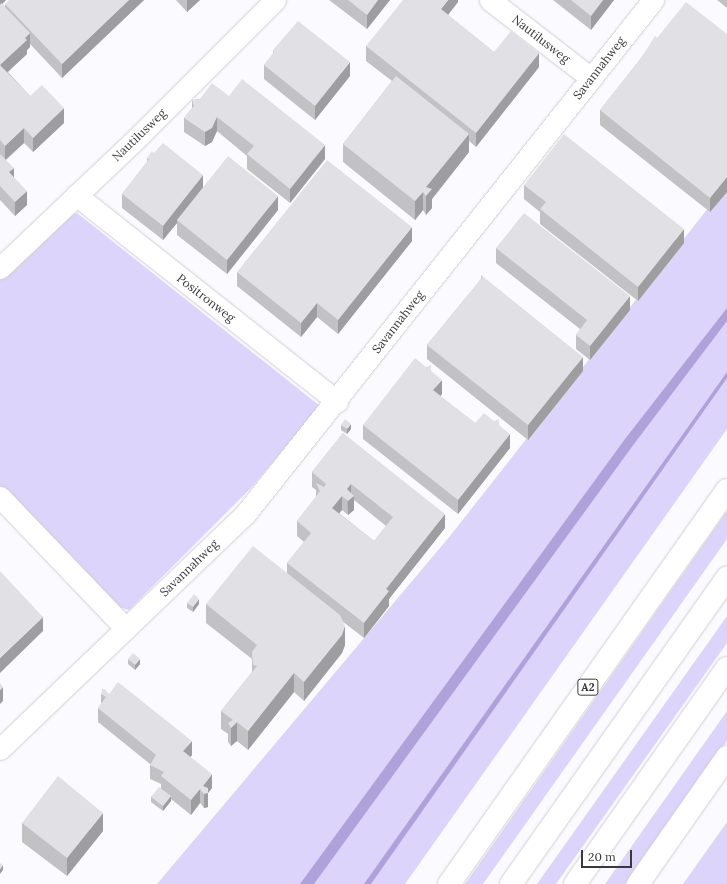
<!DOCTYPE html>
<style>
body{margin:0}
#map{position:relative;width:727px;height:884px;overflow:hidden;background:#fbfbff;font-family:Lora,serif}
div>[style]{position:absolute}
.green>*{inset:0;background:#dcd4fb}
.water>*{inset:0;background:#afa2da}
.roads{filter:drop-shadow(0 0 1px #cfced3) drop-shadow(0 0 1px #cfced3)}
.minor>*{height:21px;margin:-10.5px;padding:0 10.5px;transform-origin:10.5px;border-radius:10.5px;background:#fff}
.motorway>*{height:22px;margin:-11px;padding:0 11px;transform-origin:11px;border-radius:11px;background:#fff}
.wall>*{inset:0;background:#c2c2c5}
.shaded-wall>*{inset:0;background:#9e9ea0}
.building>*{inset:0;background:#e1e1e5}
span{translate:-50% -50%;white-space:nowrap;text-align:center;line-height:1.15;-webkit-text-stroke:3.5px #fff;paint-order:stroke}
.shield-label span{padding:1px 3px;background:#fff;border:1px solid;border-radius:3px;-webkit-text-stroke-width:0}
.shield-label{font-size:11px;color:#39393a;font-weight:700}
.street-label{font-size:12px;color:#39393a}
.scale{position:absolute;left:581px;top:850px;width:51px;height:18px;box-sizing:border-box;border:2px solid #39393a;border-top:0;padding-left:5px;font-size:12px;line-height:14px;white-space:nowrap;color:#39393a;-webkit-text-stroke:3px #fff;paint-order:stroke}
</style>
<div id="map">
<div class="green">
<div style="clip-path:polygon(727px 184px,727px 429px,405px 884px,157px 884px,450px 536px)"></div>
<div style="clip-path:polygon(77px 213px,320px 406px,252px 487px,129px 610px,115px 606px,0 487px,0 280px,68px 216px)"></div>
<div style="clip-path:polygon(727px 511px,727px 539px,483px 884px,465px 884px)"></div>
<div style="clip-path:polygon(727px 616px,727px 643px,556px 884px,537px 884px)"></div>
<div style="clip-path:polygon(727px 711px,727px 741px,625px 884px,605px 884px)"></div>
<div style="clip-path:polygon(727px 822px,727px 884px,683px 884px)"></div>
</div>
<div class="water">
<div style="clip-path:polygon(727px 308px,727px 321px,634px 444px,314px 884px,300px 884px,625px 439px)"></div>
<div style="clip-path:polygon(727px 372px,727px 378px,371px 884px,364px 884px)"></div>
</div>
<div class="roads">
<div class="minor">
<div style="left:490px;top:0;width:128px;rotate:37.7deg"></div>
<div style="left:76px;top:195px;width:333px;rotate:38.3deg"></div>
<div style="left:0;top:268px;width:193px;rotate:-43.5deg"></div>
<div style="left:140px;top:135px;width:191px;rotate:-45deg"></div>
<div style="left:0;top:497px;width:182px;rotate:46.3deg"></div>
<div style="left:0;top:749px;width:341px;rotate:-43.8deg"></div>
<div style="left:246px;top:513px;width:655px;rotate:-51.57deg"></div>
</div>
<div class="motorway">
<div style="left:449px;top:884px;width:482px;rotate:-54.8deg"></div>
<div style="left:511px;top:884px;width:375px;rotate:-54.8deg"></div>
<div style="left:575px;top:884px;width:264px;rotate:-54.9deg"></div>
<div style="left:638px;top:884px;width:155px;rotate:-55deg"></div>
</div>
</div>
<div class="wall">
<div style="clip-path:polygon(0 0,6px 0,2px 4px,5px 7px,5px 4px,144px 0,62px 78px,30px 44px,30px 47px,27px 50px,27px 54px,8px 72px,30px 96px,64px 123px,33px 152px,24px 143px,6px 160px,27px 205px,15px 216px,0 200px)"></div>
<div style="clip-path:polygon(176px 0,200px 0,187px 12px)"></div>
<div style="clip-path:polygon(329px 0,390px 0,367px 29px)"></div>
<div style="clip-path:polygon(458px 0,458px 2px,448px 15px,494px 52px,539px 67px,476px 147px,469px 141px,469px 152px,432px 199px,432px 208px,426px 215px,423px 210px,415px 220px,343px 162px,343px 144px,392px 81px,366px 61px,366px 46px)"></div>
<div style="clip-path:polygon(553px 0,614px 0,591px 30px)"></div>
<div style="clip-path:polygon(717px 0,727px 0,727px 8px)"></div>
<div style="clip-path:polygon(727px 34px,727px 192px,710px 212px,600px 125px,600px 110px,657px 38px)"></div>
<div style="clip-path:polygon(273px 50px,350px 76px,315px 120px,264px 79px,264px 65px,273px 54px)"></div>
<div style="clip-path:polygon(229px 96px,325px 159px,290px 203px,247px 169px,247px 156px,217px 131px,212px 142px,205px 146px,184px 132px,184px 118px,192px 108px,192px 100px)"></div>
<div style="clip-path:polygon(147px 158px,203px 187px,278px 210px,227px 274px,177px 235px,177px 223px,163px 240px,122px 208px,122px 194px,147px 162px)"></div>
<div style="clip-path:polygon(524px 185px,684px 243px,638px 301px,540px 224px,540px 212px,524px 199px)"></div>
<div style="clip-path:polygon(412px 241px,338px 334px,317px 317px,301px 337px,237px 286px,237px 272px)"></div>
<div style="clip-path:polygon(496px 248px,630px 310px,590px 360px,576px 349px,576px 335px,580px 329px,496px 263px)"></div>
<div style="clip-path:polygon(481px 275px,583px 371px,528px 440px,427px 359px,427px 345px,481px 279px)"></div>
<div style="clip-path:polygon(431px 371px,442px 394px,440px 396px,475px 423px,499px 425px,510px 448px,458px 514px,363px 439px,363px 425px)"></div>
<div style="clip-path:polygon(341px 425px,351px 429px,347px 434px,341px 430px)"></div>
<div style="clip-path:polygon(evenodd,343px 433px,445px 528px,389px 599px,389px 606px,364px 638px,342px 621px,345px 645px,342px 653px,304px 701px,294px 692px,248px 750px,237px 741px,231px 746px,228px 742px,228px 734px,221px 729px,221px 711px,252px 672px,252px 659px,206px 623px,206px 604px,287px 573px,287px 563px,304px 542px,297px 536px,297px 521px,316px 497px,316px 490px,312px 487px,312px 472px,343px 433px,354px 500px,386px 526px,374px 541px,339px 513px,342px 510px,348px 515px,354px 510px,354px 500px)"></div>
<div style="clip-path:polygon(187px 603px,199px 604px,193px 612px,187px 608px)"></div>
<div style="clip-path:polygon(128px 659px,140px 664px,135px 670px,128px 664px)"></div>
<div style="clip-path:polygon(101px 694px,109px 694px,192px 755px,190px 757px,212px 788px,208px 793px,208px 807px,204px 808px,200px 803px,191px 815px,171px 799px,171px 801px,163px 811px,151px 802px,151px 797px,161px 788px,161px 784px,150px 779px,150px 764px,98px 722px,98px 708px,101px 704px)"></div>
<div style="clip-path:polygon(22px 823px,103px 831px,67px 876px,22px 842px)"></div>
</div>
<div class="shaded-wall">
<div style="clip-path:polygon(0 0,6px 0,0 6px)"></div>
<div style="clip-path:polygon(129px 0,144px 0,62px 78px,62px 64px)"></div>
<div style="clip-path:polygon(187px 0,200px 0,187px 12px)"></div>
<div style="clip-path:polygon(378px 0,390px 0,367px 29px,367px 15px)"></div>
<div style="clip-path:polygon(448px 0,458px 0,458px 2px,441px 24px,441px 9px)"></div>
<div style="clip-path:polygon(603px 0,614px 0,591px 30px,591px 16px)"></div>
<div style="clip-path:polygon(30px 33px,30px 47px,27px 50px,27px 54px,0 79px,0 65px,25px 38px)"></div>
<div style="clip-path:polygon(539px 53px,539px 67px,476px 147px,476px 133px)"></div>
<div style="clip-path:polygon(350px 62px,350px 76px,315px 120px,315px 106px)"></div>
<div style="clip-path:polygon(64px 108px,64px 123px,33px 152px,33px 138px)"></div>
<div style="clip-path:polygon(217px 117px,217px 131px,212px 142px,205px 146px,205px 132px)"></div>
<div style="clip-path:polygon(24px 128px,24px 143px,5px 160px,5px 146px)"></div>
<div style="clip-path:polygon(469px 134px,469px 152px,432px 199px,432px 208px,426px 215px,426px 187px)"></div>
<div style="clip-path:polygon(325px 145px,325px 159px,290px 203px,290px 189px)"></div>
<div style="clip-path:polygon(14px 168px,14px 182px,9px 172px)"></div>
<div style="clip-path:polygon(203px 175px,203px 189px,177px 220px,177px 223px,163px 240px,163px 226px)"></div>
<div style="clip-path:polygon(727px 177px,727px 192px,710px 212px,710px 198px)"></div>
<div style="clip-path:polygon(27px 191px,27px 205px,15px 216px,15px 202px)"></div>
<div style="clip-path:polygon(423px 192px,423px 210px,415px 220px,415px 201px)"></div>
<div style="clip-path:polygon(278px 196px,278px 210px,227px 274px,227px 260px)"></div>
<div style="clip-path:polygon(412px 227px,412px 241px,338px 334px,338px 320px)"></div>
<div style="clip-path:polygon(684px 229px,684px 243px,638px 301px,638px 287px)"></div>
<div style="clip-path:polygon(630px 296px,630px 310px,590px 360px,590px 346px)"></div>
<div style="clip-path:polygon(317px 303px,317px 317px,301px 337px,301px 323px)"></div>
<div style="clip-path:polygon(583px 357px,583px 371px,528px 440px,528px 425px)"></div>
<div style="clip-path:polygon(442px 380px,442px 394px,433px 405px,433px 390px)"></div>
<div style="clip-path:polygon(351px 424px,351px 429px,347px 434px,347px 429px)"></div>
<div style="clip-path:polygon(510px 434px,510px 448px,458px 514px,458px 500px)"></div>
<div style="clip-path:polygon(351px 484px,351px 498px,354px 496px,354px 510px,348px 515px,347px 489px)"></div>
<div style="clip-path:polygon(342px 496px,342px 510px,332px 522px,332px 508px)"></div>
<div style="clip-path:polygon(445px 514px,445px 528px,389px 599px,389px 606px,364px 638px,364px 623px,386px 589px)"></div>
<div style="clip-path:polygon(199px 599px,199px 604px,193px 612px,193px 607px)"></div>
<div style="clip-path:polygon(43px 617px,43px 631px,0 673px,0 658px)"></div>
<div style="clip-path:polygon(345px 626px,345px 645px,342px 653px,304px 701px,304px 682px)"></div>
<div style="clip-path:polygon(140px 659px,140px 664px,135px 670px,135px 665px)"></div>
<div style="clip-path:polygon(294px 673px,294px 692px,248px 750px,248px 731px)"></div>
<div style="clip-path:polygon(3px 687px,3px 701px,0 704px,0 690px)"></div>
<div style="clip-path:polygon(237px 722px,237px 741px,231px 746px,231px 728px)"></div>
<div style="clip-path:polygon(192px 741px,192px 755px,183px 766px,183px 751px)"></div>
<div style="clip-path:polygon(212px 774px,212px 788px,208px 793px,208px 807px,204px 808px,204px 794px,203px 786px)"></div>
<div style="clip-path:polygon(200px 789px,200px 803px,191px 815px,191px 800px)"></div>
<div style="clip-path:polygon(171px 796px,171px 801px,163px 811px,163px 806px)"></div>
<div style="clip-path:polygon(103px 813px,103px 831px,67px 876px,67px 858px)"></div>
<div style="clip-path:polygon(3px 865px,3px 870px,0 874px,0 869px)"></div>
</div>
<div class="building">
<div style="clip-path:polygon(9px 0,129px 0,62px 64px,5px 4px)"></div>
<div style="clip-path:polygon(348px 0,378px 0,367px 15px)"></div>
<div style="clip-path:polygon(403px 0,448px 0,441px 9px,494px 52px,511px 31px,539px 53px,476px 133px,366px 46px)"></div>
<div style="clip-path:polygon(571px 0,603px 0,591px 16px)"></div>
<div style="clip-path:polygon(686px 2px,727px 34px,727px 177px,710px 198px,600px 110px,641px 58px,655px 36px,657px 38px)"></div>
<div style="clip-path:polygon(1px 3px,30px 33px,25px 38px,27px 40px,0 65px,30px 96px,42px 85px,64px 108px,33px 138px,24px 128px,5px 146px,0 140px,0 5px)"></div>
<div style="clip-path:polygon(298px 21px,350px 62px,315px 106px,264px 65px,274px 52px,273px 50px)"></div>
<div style="clip-path:polygon(396px 76px,469px 134px,426px 187px,432px 189px,426px 196px,423px 192px,415px 201px,343px 144px)"></div>
<div style="clip-path:polygon(242px 79px,325px 145px,290px 189px,247px 154px,254px 146px,217px 117px,212px 128px,205px 132px,184px 118px,194px 106px,192px 100px,199px 100px,212px 83px,229px 96px)"></div>
<div style="clip-path:polygon(564px 134px,684px 229px,638px 287px,540px 209px,546px 202px,524px 185px)"></div>
<div style="clip-path:polygon(163px 143px,203px 175px,163px 226px,122px 194px,149px 159px,147px 158px,152px 151px,154px 153px)"></div>
<div style="clip-path:polygon(0 154px,14px 168px,9px 172px,27px 191px,15px 202px,0 186px)"></div>
<div style="clip-path:polygon(228px 156px,278px 196px,227px 260px,177px 220px)"></div>
<div style="clip-path:polygon(327px 160px,412px 227px,338px 320px,317px 303px,301px 323px,237px 272px)"></div>
<div style="clip-path:polygon(524px 213px,630px 296px,590px 346px,576px 335px,587px 320px,496px 248px)"></div>
<div style="clip-path:polygon(481px 275px,583px 357px,528px 425px,427px 345px,482px 278px)"></div>
<div style="clip-path:polygon(415px 358px,426px 367px,431px 365px,431px 371px,442px 380px,433px 390px,475px 423px,484px 413px,494px 421px,499px 419px,499px 425px,510px 434px,458px 500px,363px 425px)"></div>
<div style="clip-path:polygon(345px 419px,351px 424px,347px 429px,341px 425px)"></div>
<div style="clip-path:polygon(evenodd,343px 433px,445px 514px,386px 589px,389px 591px,364px 623px,287px 563px,311px 533px,297px 521px,320px 491px,316px 483px,324px 487px,326px 484px,312px 472px,343px 433px,351px 484px,393px 517px,374px 541px,332px 508px,342px 496px,348px 501px,354px 496px,347px 489px,351px 484px)"></div>
<div style="clip-path:polygon(253px 546px,340px 615px,345px 626px,342px 635px,304px 682px,294px 673px,248px 731px,237px 722px,231px 728px,228px 723px,233px 720px,221px 711px,257px 666px,253px 665px,252px 652px,257px 645px,206px 604px)"></div>
<div style="clip-path:polygon(0 571px,43px 617px,0 658px)"></div>
<div style="clip-path:polygon(194px 594px,199px 599px,193px 607px,187px 603px)"></div>
<div style="clip-path:polygon(133px 653px,140px 659px,135px 665px,128px 659px)"></div>
<div style="clip-path:polygon(118px 682px,192px 741px,183px 751px,212px 774px,203px 786px,208px 788px,208px 793px,204px 794px,200px 789px,191px 800px,161px 776px,164px 772px,150px 765px,156px 755px,98px 708px,106px 697px,101px 694px,102px 689px,105px 689px,109px 694px)"></div>
<div style="clip-path:polygon(0 683px,3px 687px,0 690px)"></div>
<div style="clip-path:polygon(58px 776px,103px 813px,67px 858px,22px 823px)"></div>
<div style="clip-path:polygon(159px 787px,171px 796px,163px 806px,151px 797px)"></div>
<div style="clip-path:polygon(0 863px,3px 865px,0 869px)"></div>
</div>
<div class="shield-label">
<span style="left:588px;top:687px">A2</span>
</div>
<div class="street-label">
<span style="left:541px;top:39px;rotate:38deg">Nautilusweg</span>
<span style="left:599px;top:68px;rotate:-52deg">Savannahweg</span>
<span style="left:139px;top:135px;rotate:-44deg">Nautilusweg</span>
<span style="left:206px;top:298px;rotate:38deg">Positronweg</span>
<span style="left:398px;top:322px;rotate:-52deg">Savannahweg</span>
<span style="left:189px;top:568px;rotate:-44deg">Savannahweg</span>
</div>
<div class="scale">20 m</div>
</div>
